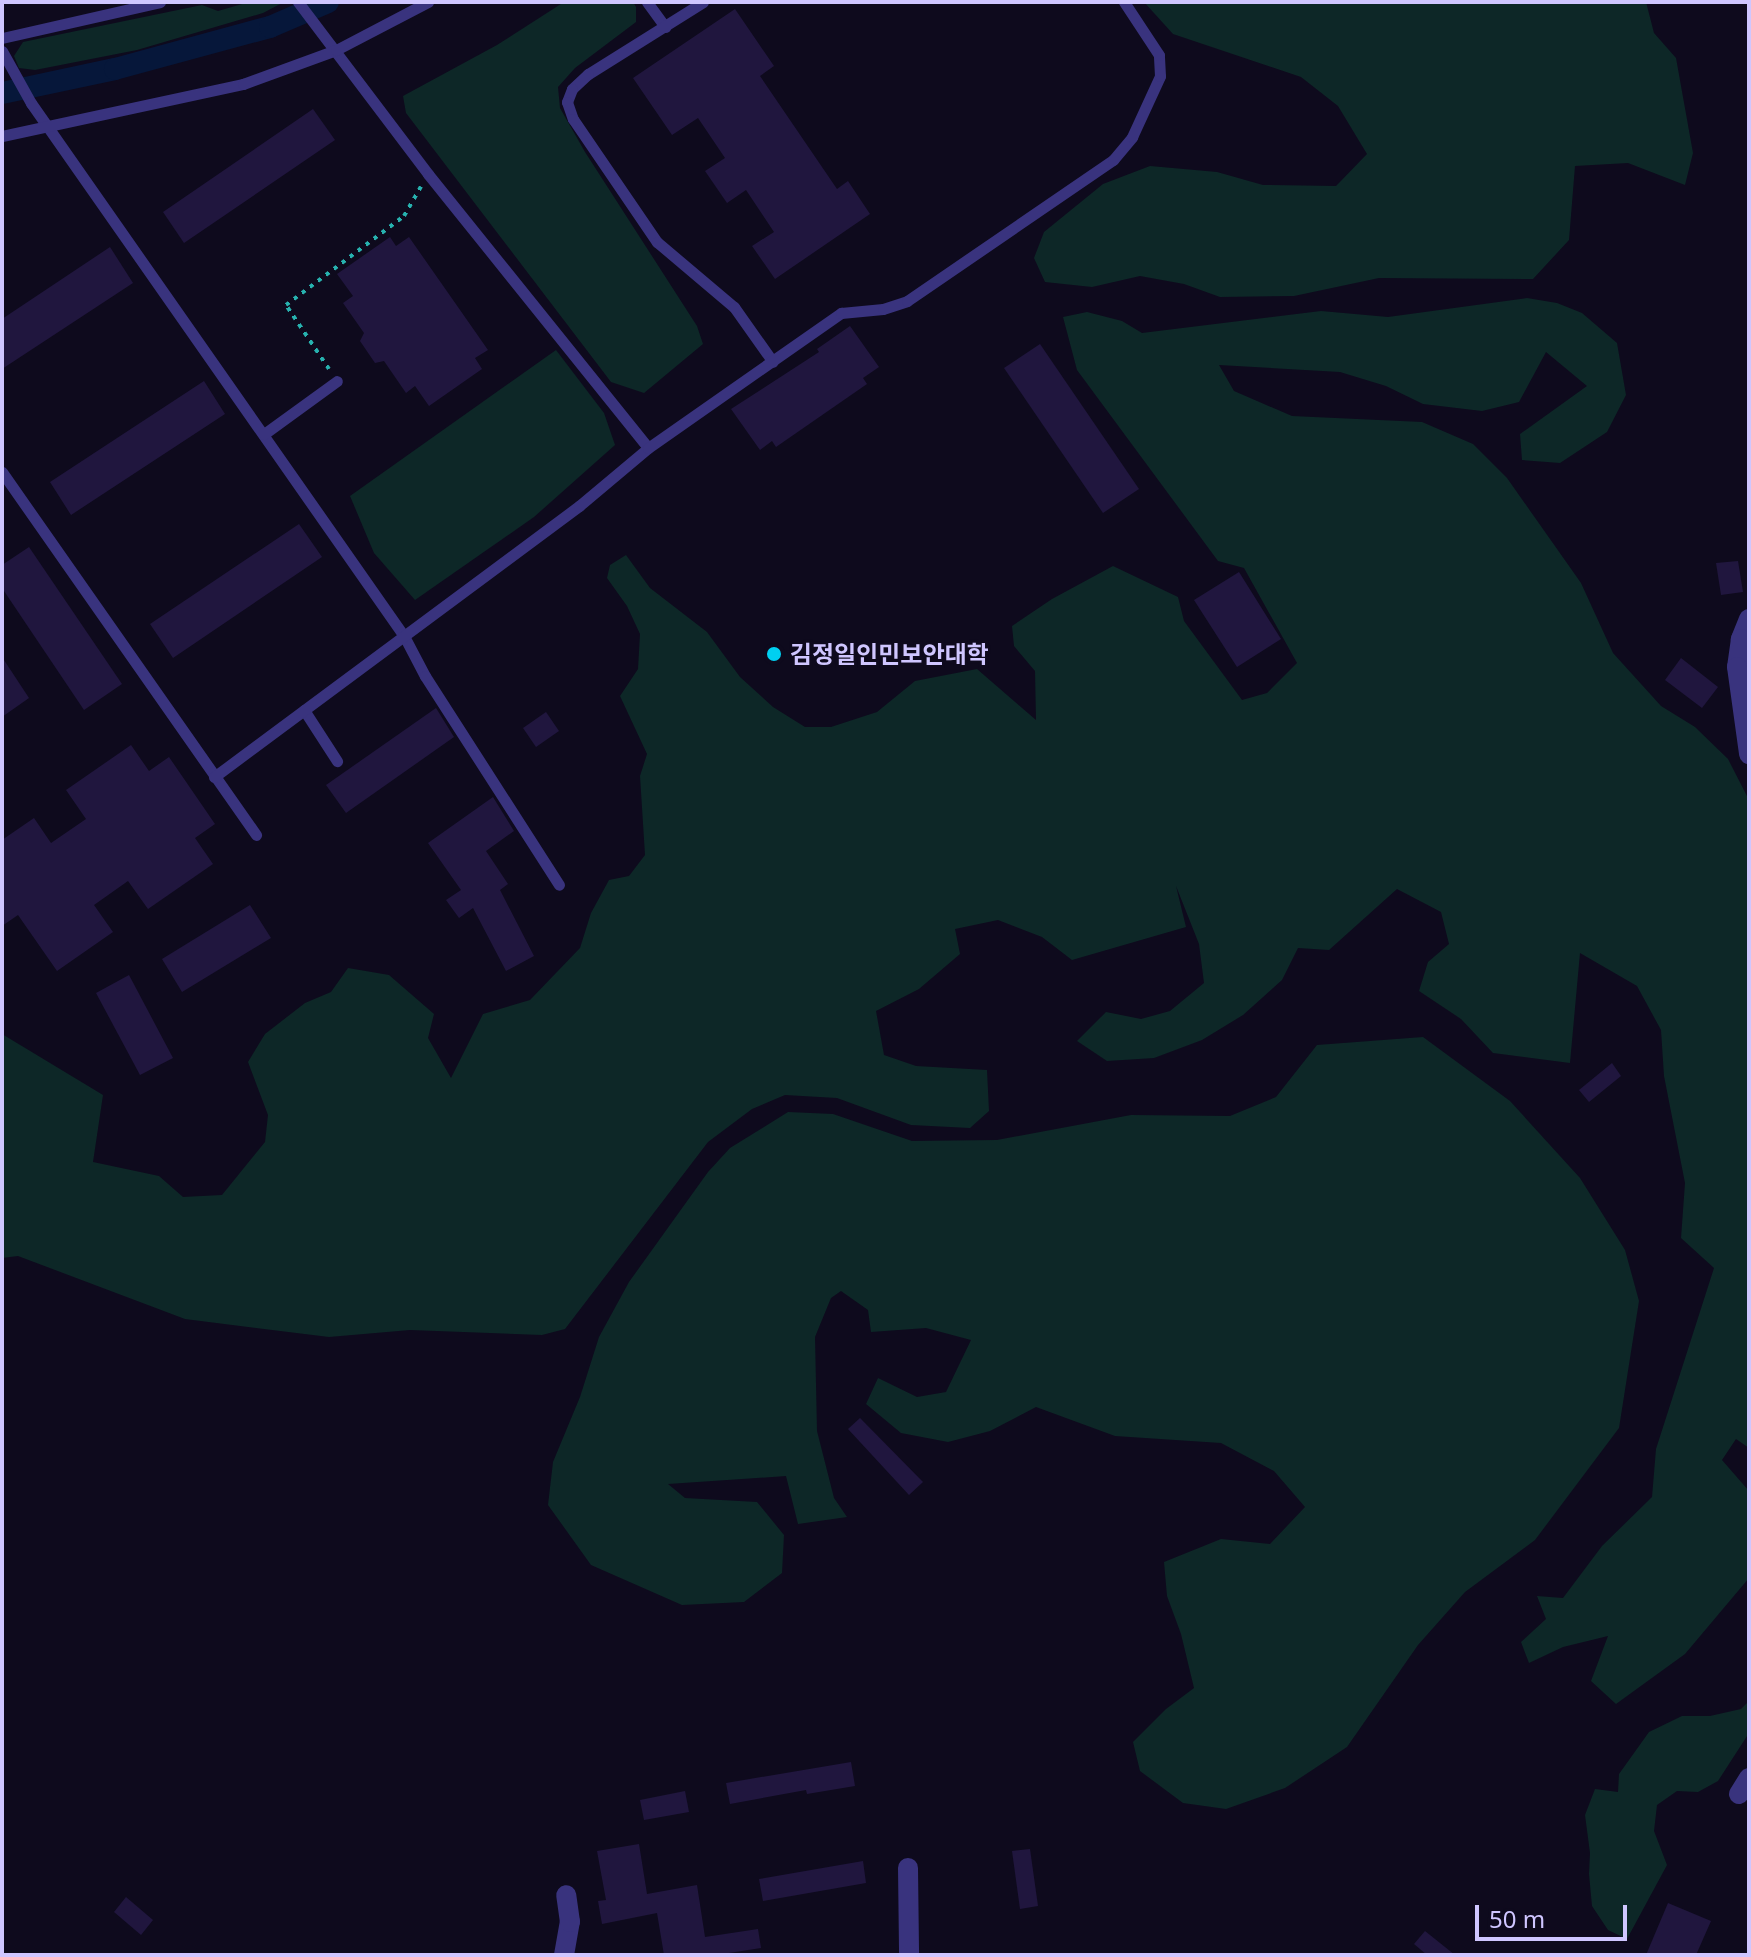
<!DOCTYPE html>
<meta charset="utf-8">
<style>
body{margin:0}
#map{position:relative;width:1751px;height:1957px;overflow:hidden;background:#0e0a1d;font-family:"Noto Sans","Noto Sans KR",sans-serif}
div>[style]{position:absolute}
.green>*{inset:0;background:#0d2727}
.canal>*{height:22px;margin:-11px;padding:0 11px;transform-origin:11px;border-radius:11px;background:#06173a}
.building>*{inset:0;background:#20163e}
.path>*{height:4px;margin-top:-2px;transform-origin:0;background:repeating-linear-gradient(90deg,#27b2af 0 4px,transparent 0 10px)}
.lane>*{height:11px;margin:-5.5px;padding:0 5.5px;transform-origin:5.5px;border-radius:5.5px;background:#39337e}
.street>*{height:20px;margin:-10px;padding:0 10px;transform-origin:10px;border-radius:10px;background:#39337e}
.dots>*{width:22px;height:22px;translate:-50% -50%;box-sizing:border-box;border:4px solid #0e0a1d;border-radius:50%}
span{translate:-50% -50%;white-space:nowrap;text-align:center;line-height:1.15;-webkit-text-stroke:6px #0e0a1d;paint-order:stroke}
.poi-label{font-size:24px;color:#cfc6ff;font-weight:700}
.left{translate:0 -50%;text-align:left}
.frame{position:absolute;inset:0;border:4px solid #cfc6ff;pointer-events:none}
.scale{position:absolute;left:1475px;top:1905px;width:152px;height:36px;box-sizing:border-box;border:4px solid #cfc6ff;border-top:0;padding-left:10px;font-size:24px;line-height:28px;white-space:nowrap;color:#cfc6ff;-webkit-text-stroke:6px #0e0a1d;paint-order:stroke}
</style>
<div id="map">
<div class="green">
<div style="clip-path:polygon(249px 2px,284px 2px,263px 13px,137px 50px,35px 70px,19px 68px,14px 56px,23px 42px,202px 5px,218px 11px)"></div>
<div style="clip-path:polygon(564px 2px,633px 2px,636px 7px,636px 22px,575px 68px,558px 87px,560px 108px,585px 152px,697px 326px,703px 344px,644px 393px,611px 382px,406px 113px,403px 96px,497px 45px)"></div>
<div style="clip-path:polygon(1144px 2px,1646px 2px,1654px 33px,1676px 58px,1693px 153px,1685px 185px,1628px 163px,1575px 166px,1569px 240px,1533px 279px,1379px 278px,1294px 296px,1220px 297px,1184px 284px,1140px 276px,1092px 287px,1045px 282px,1034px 258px,1044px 232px,1103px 184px,1150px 166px,1217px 172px,1263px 185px,1336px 186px,1367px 154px,1338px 106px,1301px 77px,1173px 34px)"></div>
<div style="clip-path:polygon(1527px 298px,1557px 303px,1582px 313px,1617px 343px,1626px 395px,1607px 432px,1560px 463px,1522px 460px,1520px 434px,1587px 386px,1546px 352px,1519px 402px,1482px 411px,1423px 404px,1386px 386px,1340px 372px,1219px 365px,1234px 391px,1292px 416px,1422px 422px,1473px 444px,1507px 478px,1581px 583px,1613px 653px,1661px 706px,1695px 727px,1728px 759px,1749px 800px,1749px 1448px,1736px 1439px,1722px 1460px,1749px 1491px,1749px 1578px,1685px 1654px,1616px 1704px,1591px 1681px,1608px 1636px,1563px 1647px,1529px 1663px,1521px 1642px,1546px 1619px,1537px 1596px,1563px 1598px,1602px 1546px,1652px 1497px,1656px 1449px,1714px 1268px,1681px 1238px,1685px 1183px,1664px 1076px,1661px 1030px,1637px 986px,1580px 953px,1570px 1063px,1493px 1053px,1461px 1019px,1419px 991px,1428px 962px,1449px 944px,1441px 912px,1397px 889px,1329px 950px,1298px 948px,1282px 980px,1243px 1015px,1202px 1040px,1154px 1058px,1107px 1061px,1077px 1041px,1106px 1012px,1141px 1019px,1170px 1011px,1204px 983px,1199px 944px,1176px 886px,1186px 927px,1072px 960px,1042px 937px,998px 920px,955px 929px,960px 954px,919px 989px,876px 1011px,884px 1055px,916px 1066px,987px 1070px,989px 1111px,970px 1128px,911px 1125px,837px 1098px,785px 1095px,752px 1109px,708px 1142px,565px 1329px,542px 1335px,410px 1330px,329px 1337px,185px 1319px,18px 1256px,2px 1258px,2px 1034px,103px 1095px,93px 1162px,159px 1176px,183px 1197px,222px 1195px,265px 1142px,268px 1115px,248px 1062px,265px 1034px,305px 1003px,331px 992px,348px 968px,389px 975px,434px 1014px,428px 1038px,451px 1078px,483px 1014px,530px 1000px,580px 948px,591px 913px,609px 880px,629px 876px,645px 855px,640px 776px,647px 754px,620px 696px,638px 669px,640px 634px,627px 606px,607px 578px,610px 565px,626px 555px,650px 588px,707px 632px,740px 677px,773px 707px,805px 727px,831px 727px,877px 712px,915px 681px,977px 669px,1036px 720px,1035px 671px,1014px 646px,1012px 626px,1052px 599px,1113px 566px,1178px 597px,1184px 621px,1242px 700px,1267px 693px,1297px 663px,1244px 568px,1218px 561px,1077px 370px,1063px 317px,1087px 312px,1122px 321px,1142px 333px,1321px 311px,1388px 317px)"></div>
<div style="clip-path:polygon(556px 350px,604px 413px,615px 445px,534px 517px,415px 600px,374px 553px,350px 496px)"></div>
<div style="clip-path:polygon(1423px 1037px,1510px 1101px,1580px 1178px,1625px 1250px,1639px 1301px,1619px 1428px,1535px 1540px,1465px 1592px,1418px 1645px,1347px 1747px,1285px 1788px,1226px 1809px,1183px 1803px,1140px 1771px,1133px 1742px,1166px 1709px,1194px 1688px,1181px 1634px,1167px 1596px,1164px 1562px,1221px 1539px,1270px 1544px,1305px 1507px,1274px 1471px,1221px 1443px,1115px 1436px,1036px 1407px,990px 1431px,948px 1442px,901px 1433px,866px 1404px,878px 1378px,917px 1397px,946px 1392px,971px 1340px,926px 1328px,871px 1332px,868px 1310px,841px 1291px,831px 1298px,815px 1337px,817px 1431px,834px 1498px,847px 1517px,798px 1524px,786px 1476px,668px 1484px,685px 1498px,757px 1502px,784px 1535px,782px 1573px,744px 1602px,682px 1605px,591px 1565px,548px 1505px,553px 1462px,580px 1397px,599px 1337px,629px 1282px,708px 1172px,730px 1148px,788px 1112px,833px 1114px,912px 1141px,997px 1140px,1131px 1115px,1230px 1116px,1276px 1097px,1317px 1045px)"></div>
<div style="clip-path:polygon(1749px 1701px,1749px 1733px,1718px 1781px,1698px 1792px,1677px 1791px,1657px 1805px,1654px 1831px,1667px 1865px,1627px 1939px,1608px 1930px,1592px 1906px,1589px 1874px,1590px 1853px,1585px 1815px,1595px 1789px,1618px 1792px,1619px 1774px,1649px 1732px,1682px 1716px,1710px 1716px,1741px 1709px)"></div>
</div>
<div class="canal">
<div style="left:2px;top:93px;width:116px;rotate:-12deg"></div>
<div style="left:115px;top:69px;width:161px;rotate:-15.2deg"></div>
<div style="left:270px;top:27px;width:63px;rotate:-23.3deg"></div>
</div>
<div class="building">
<div style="clip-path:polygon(735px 9px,774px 66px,760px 76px,837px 189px,848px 181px,870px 214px,775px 279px,752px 246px,774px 232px,746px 190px,727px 203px,705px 171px,725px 158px,698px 118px,672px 135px,633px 78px)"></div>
<div style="clip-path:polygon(313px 109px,335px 140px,184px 243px,163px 212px)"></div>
<div style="clip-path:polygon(390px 237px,396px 246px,409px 237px,488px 350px,475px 358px,482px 369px,429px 406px,415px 386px,406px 393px,384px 361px,375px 363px,360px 341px,364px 333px,343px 303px,353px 296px,337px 274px)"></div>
<div style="clip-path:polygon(110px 247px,133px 283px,2px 369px,2px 319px)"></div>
<div style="clip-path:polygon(850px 326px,879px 367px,863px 378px,867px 384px,776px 447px,772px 441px,760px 450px,731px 409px,819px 352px,817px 349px)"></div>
<div style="clip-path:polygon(1040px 344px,1139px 489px,1103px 513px,1004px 368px)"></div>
<div style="clip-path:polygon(204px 381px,225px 414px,71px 515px,50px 482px)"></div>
<div style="clip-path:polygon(299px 524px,322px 557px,173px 658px,150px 624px)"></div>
<div style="clip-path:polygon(29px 547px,122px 684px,84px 710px,2px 588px,2px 565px)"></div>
<div style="clip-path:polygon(1738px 561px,1743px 592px,1721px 595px,1716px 563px)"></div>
<div style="clip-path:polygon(1239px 572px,1281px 639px,1237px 667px,1194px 600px)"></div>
<div style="clip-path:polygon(2px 657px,29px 698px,2px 717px)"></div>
<div style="clip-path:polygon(1681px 658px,1718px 687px,1702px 708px,1665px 680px)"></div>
<div style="clip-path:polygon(436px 708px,454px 737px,346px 813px,326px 785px)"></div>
<div style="clip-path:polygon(546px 712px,559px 731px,536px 747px,523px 728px)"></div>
<div style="clip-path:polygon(131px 745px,149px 771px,169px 757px,215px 824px,195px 838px,213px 864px,148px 909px,128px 881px,94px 905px,113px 932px,57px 971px,18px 915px,2px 926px,2px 840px,34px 818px,51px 843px,86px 819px,66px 790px)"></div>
<div style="clip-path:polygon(493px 797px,514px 831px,486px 851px,508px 884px,500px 890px,534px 956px,506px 971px,473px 908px,459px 918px,446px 900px,461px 890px,428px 843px)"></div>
<div style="clip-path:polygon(250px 905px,271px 938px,182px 992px,162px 959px)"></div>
<div style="clip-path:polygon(129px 975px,173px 1058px,140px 1075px,96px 993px)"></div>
<div style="clip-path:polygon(1612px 1063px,1621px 1076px,1589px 1102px,1579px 1090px)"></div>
<div style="clip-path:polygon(860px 1418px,923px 1482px,909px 1495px,848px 1429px)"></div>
<div style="clip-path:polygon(851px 1762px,855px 1786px,807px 1794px,806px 1790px,730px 1804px,726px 1783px)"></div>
<div style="clip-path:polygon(685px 1791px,689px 1812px,644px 1820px,640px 1800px)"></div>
<div style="clip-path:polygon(639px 1844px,647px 1894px,697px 1885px,705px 1937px,758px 1929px,761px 1948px,716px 1955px,664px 1955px,657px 1913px,602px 1924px,598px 1901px,606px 1900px,597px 1851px)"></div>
<div style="clip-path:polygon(1030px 1849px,1038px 1906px,1020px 1909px,1012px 1851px)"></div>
<div style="clip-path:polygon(863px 1861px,866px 1883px,763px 1901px,759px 1879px)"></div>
<div style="clip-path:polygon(126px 1897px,153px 1920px,141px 1935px,114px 1912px)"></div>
<div style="clip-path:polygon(1668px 1903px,1711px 1921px,1696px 1955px,1646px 1955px)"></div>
<div style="clip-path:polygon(1425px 1931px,1455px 1955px,1427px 1955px,1414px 1944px)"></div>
</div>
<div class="path">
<div style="left:329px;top:369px;width:77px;rotate:-123.9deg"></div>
<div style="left:286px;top:305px;width:148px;rotate:-37deg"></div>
<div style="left:404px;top:216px;width:34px;rotate:-60deg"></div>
</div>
<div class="lane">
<div style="left:298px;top:2px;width:216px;rotate:52.9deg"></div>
<div style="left:428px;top:174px;width:351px;rotate:51.2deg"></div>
<div style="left:647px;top:2px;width:31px;rotate:54deg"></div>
<div style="left:703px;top:2px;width:136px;rotate:147.9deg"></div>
<div style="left:588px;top:74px;width:22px;rotate:137deg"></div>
<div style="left:572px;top:89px;width:14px;rotate:111deg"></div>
<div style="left:567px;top:102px;width:18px;rotate:71deg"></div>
<div style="left:573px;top:119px;width:149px;rotate:55.7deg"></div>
<div style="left:657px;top:242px;width:101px;rotate:40.2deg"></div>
<div style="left:734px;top:307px;width:67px;rotate:54.7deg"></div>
<div style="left:2px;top:38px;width:162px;rotate:-12.8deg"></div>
<div style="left:2px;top:51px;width:60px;rotate:60.9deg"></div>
<div style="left:31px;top:103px;width:651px;rotate:55.02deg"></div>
<div style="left:404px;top:636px;width:45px;rotate:62.3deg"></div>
<div style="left:425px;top:676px;width:248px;rotate:57.3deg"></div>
<div style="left:2px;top:136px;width:247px;rotate:-12.2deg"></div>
<div style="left:243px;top:84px;width:99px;rotate:-20.1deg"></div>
<div style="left:336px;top:50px;width:104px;rotate:-27.6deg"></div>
<div style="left:264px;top:434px;width:90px;rotate:-36deg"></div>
<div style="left:2px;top:472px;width:443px;rotate:55deg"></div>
<div style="left:304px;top:710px;width:61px;rotate:57.1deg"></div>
<div style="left:214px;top:777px;width:455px;rotate:-36.6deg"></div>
<div style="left:579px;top:506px;width:90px;rotate:-40deg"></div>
<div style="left:648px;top:448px;width:236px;rotate:-35deg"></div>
<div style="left:841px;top:313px;width:42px;rotate:-5.4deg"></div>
<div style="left:883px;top:309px;width:25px;rotate:-18deg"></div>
<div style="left:907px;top:301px;width:250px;rotate:-34.4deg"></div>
<div style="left:1113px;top:160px;width:30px;rotate:-50deg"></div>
<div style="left:1132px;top:137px;width:67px;rotate:-65.3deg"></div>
<div style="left:1160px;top:76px;width:21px;rotate:-93deg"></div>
<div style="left:1159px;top:55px;width:64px;rotate:-123.4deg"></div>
</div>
<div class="street">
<div style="left:1749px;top:619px;width:22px;rotate:112deg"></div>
<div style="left:1741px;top:639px;width:28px;rotate:98deg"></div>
<div style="left:1737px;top:667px;width:88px;rotate:82.1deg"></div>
<div style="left:1739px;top:1794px;width:19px;rotate:-58deg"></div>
<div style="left:908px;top:1868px;width:87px;rotate:89.3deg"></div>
<div style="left:564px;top:1955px;width:34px;rotate:-80deg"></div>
<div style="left:570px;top:1922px;width:27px;rotate:-98deg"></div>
</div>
<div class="dots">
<div style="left:774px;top:654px;background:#00d0f1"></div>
</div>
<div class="poi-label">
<span class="left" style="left:790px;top:654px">김정일인민보안대학</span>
</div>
<div class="frame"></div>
<div class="scale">50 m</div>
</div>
